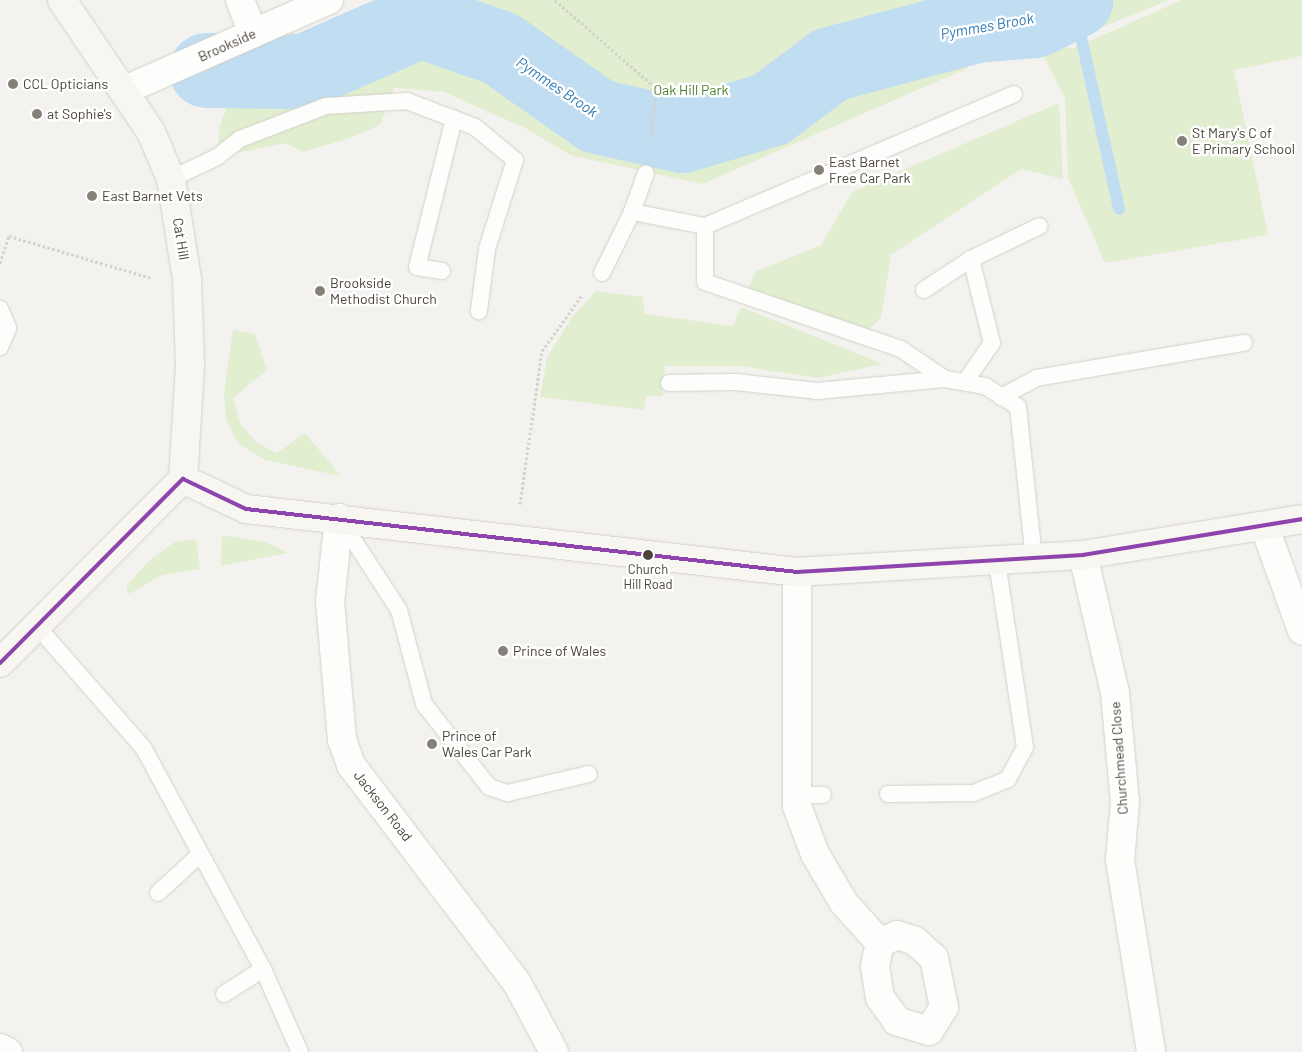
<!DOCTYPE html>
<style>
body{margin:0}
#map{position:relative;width:1302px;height:1052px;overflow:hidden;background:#f4f2ee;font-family:Barlow,sans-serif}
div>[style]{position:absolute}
.green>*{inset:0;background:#e1eecf}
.stream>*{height:12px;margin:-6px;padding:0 6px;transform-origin:6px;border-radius:6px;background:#c0ddf1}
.river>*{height:75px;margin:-37.5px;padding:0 37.5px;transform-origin:37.5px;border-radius:37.5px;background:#c0ddf1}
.path>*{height:3px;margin-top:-1.5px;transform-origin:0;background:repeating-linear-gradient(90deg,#d3d2cc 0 2.5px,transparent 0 5px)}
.roads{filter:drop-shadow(0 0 1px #d2d0cb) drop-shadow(0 0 1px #d2d0cb)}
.lane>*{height:16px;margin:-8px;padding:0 8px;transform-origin:8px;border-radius:8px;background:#fdfdfc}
.street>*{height:28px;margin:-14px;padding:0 14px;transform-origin:14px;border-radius:14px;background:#fdfdfc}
.secondary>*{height:28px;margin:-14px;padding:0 14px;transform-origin:14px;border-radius:14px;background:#f7f6f1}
.bus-1>*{height:4px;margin:-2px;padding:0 2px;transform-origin:2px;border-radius:2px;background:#8e44ad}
.dots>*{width:14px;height:14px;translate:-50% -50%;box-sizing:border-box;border:2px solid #fff;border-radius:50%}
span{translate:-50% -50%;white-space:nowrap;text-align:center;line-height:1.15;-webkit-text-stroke:5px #fff;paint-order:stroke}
.bus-label{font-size:13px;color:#4b4439}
.street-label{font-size:14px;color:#4b4439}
.poi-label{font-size:14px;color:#4b4439}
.left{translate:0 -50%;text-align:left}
.park-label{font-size:14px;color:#4a7f2a}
.water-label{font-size:15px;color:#2e7ab2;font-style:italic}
</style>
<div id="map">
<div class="green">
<div style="clip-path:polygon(475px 0,1169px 0,1067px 41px,1025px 40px,1019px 27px,959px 50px,968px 68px,702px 184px,570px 155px,527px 129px,444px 92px,394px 88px,380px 125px,350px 138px,303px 152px,285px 143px,217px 157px,220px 125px,234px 89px,263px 73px)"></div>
<div style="clip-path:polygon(1182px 0,1302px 0,1302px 56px,1234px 70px,1268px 235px,1105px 263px,1068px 178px,1065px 99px,1038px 45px,1074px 48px)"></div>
<div style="clip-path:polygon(1059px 103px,1063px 179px,1021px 169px,891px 255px,881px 318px,868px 330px,748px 290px,755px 272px,821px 245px,852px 192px)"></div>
<div style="clip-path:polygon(596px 291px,643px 297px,644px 314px,733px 326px,741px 307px,883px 364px,819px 378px,739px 366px,665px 366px,663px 396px,646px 396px,644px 410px,540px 397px,547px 358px,572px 317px)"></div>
<div style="clip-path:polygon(233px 330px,255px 334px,267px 370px,233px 398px,240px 423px,257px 443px,277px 453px,305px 433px,341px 476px,265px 460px,238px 443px,226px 419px,224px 394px)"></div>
<div style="clip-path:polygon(222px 535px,266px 542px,288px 553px,221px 566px)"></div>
<div style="clip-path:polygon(196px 539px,200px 569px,162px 575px,129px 594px,126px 586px,152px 558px,175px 542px)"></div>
</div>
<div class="stream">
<div style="left:1073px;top:1px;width:213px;rotate:77.5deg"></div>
</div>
<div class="river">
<div style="left:206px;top:70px;width:98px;rotate:0.6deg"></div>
<div style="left:304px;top:71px;width:127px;rotate:-23.7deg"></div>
<div style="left:420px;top:20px;width:85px;rotate:19.3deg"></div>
<div style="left:500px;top:48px;width:118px;rotate:35deg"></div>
<div style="left:597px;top:116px;width:87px;rotate:12.6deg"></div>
<div style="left:682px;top:135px;width:92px;rotate:-16.5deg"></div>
<div style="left:770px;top:109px;width:75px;rotate:-36.9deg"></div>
<div style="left:830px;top:64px;width:151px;rotate:-15deg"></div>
<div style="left:976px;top:25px;width:58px;rotate:-4.9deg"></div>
<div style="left:1034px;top:20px;width:46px;rotate:-26deg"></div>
</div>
<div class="path">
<div style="left:555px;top:0;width:135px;rotate:41.1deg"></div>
<div style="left:657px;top:89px;width:53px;rotate:97.5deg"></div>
<div style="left:0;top:263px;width:28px;rotate:-72deg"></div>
<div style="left:9px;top:236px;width:149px;rotate:16.4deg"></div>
<div style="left:520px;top:504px;width:155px;rotate:-81.8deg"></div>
<div style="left:542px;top:351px;width:69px;rotate:-54.5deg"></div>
</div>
<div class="roads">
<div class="lane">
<div style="left:171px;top:179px;width:51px;rotate:-25.6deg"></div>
<div style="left:217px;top:157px;width:29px;rotate:-38deg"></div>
<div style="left:240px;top:139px;width:92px;rotate:-21deg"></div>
<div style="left:326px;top:106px;width:81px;rotate:-3.5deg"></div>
<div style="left:407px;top:101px;width:73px;rotate:20.9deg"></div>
<div style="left:475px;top:127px;width:52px;rotate:39.5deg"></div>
<div style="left:515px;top:160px;width:93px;rotate:107.5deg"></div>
<div style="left:487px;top:249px;width:63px;rotate:97.4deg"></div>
<div style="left:632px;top:212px;width:41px;rotate:-70.3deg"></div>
<div style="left:705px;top:226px;width:336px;rotate:-23.1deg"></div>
<div style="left:442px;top:271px;width:25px;rotate:-171deg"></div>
<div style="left:417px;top:267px;width:153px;rotate:-76deg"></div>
<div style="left:602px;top:273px;width:68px;rotate:-63.8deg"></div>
<div style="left:632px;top:212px;width:74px;rotate:10.9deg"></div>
<div style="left:705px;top:226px;width:56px;rotate:90deg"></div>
<div style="left:705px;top:282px;width:207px;rotate:18.9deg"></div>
<div style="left:901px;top:349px;width:53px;rotate:34.3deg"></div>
<div style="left:924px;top:290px;width:56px;rotate:-33.4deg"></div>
<div style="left:0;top:309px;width:21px;rotate:67deg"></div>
<div style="left:8px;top:328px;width:21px;rotate:113deg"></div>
<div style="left:965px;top:382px;width:47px;rotate:-55.3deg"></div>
<div style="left:992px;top:343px;width:87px;rotate:-104deg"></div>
<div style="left:971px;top:259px;width:76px;rotate:-25.6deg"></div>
<div style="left:669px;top:383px;width:67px;rotate:-0.9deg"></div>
<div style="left:736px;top:382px;width:81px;rotate:6.3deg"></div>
<div style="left:817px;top:391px;width:129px;rotate:-5.4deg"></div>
<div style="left:945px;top:379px;width:41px;rotate:9.9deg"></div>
<div style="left:985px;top:386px;width:39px;rotate:32deg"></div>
<div style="left:1018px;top:407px;width:153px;rotate:84deg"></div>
<div style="left:1001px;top:397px;width:40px;rotate:-28deg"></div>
<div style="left:1036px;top:378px;width:211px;rotate:-9.6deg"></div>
<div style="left:339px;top:518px;width:110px;rotate:56.9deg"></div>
<div style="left:399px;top:610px;width:97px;rotate:75.1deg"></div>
<div style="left:424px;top:704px;width:105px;rotate:51.9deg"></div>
<div style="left:489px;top:787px;width:20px;rotate:18deg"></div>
<div style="left:508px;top:793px;width:83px;rotate:-13.2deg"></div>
<div style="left:36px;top:625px;width:164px;rotate:48.9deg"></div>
<div style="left:144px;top:749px;width:250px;rotate:61.6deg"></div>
<div style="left:263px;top:969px;width:91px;rotate:66deg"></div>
<div style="left:888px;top:794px;width:86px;rotate:-0.7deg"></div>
<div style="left:974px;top:793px;width:37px;rotate:-22deg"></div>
<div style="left:1008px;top:779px;width:36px;rotate:-62deg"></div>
<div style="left:1025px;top:747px;width:187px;rotate:-98.6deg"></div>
<div style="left:797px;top:795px;width:26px"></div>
<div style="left:158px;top:893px;width:54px;rotate:-42.8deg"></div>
<div style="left:224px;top:994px;width:46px;rotate:-32.7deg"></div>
</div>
<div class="street">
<div style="left:240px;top:0;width:36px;rotate:69deg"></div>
<div style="left:125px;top:90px;width:223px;rotate:-23.8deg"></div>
<div style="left:339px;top:518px;width:84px;rotate:96.1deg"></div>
<div style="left:330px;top:602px;width:138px;rotate:85deg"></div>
<div style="left:342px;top:739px;width:28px;rotate:71deg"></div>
<div style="left:351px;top:765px;width:274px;rotate:52.7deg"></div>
<div style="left:517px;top:983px;width:78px;rotate:61.8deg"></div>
<div style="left:1265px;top:528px;width:109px;rotate:70.2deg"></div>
<div style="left:1083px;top:555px;width:142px;rotate:76.9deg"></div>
<div style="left:1115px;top:693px;width:109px;rotate:84.8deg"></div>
<div style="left:1125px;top:802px;width:58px;rotate:94.9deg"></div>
<div style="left:1120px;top:860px;width:194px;rotate:80.8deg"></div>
<div style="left:797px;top:572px;width:234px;rotate:90deg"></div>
<div style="left:797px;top:806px;width:51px;rotate:69.4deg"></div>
<div style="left:815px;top:854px;width:57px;rotate:59.4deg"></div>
<div style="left:844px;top:903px;width:54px;rotate:48deg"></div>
<div style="left:897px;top:935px;width:19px;rotate:18deg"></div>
<div style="left:915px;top:941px;width:25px;rotate:42deg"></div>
<div style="left:934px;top:958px;width:50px;rotate:78.5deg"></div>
<div style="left:944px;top:1007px;width:28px;rotate:122deg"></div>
<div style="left:929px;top:1031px;width:34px;rotate:-163deg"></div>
<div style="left:897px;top:1021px;width:29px;rotate:-126deg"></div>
<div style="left:880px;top:998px;width:32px;rotate:-99deg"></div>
<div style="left:875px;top:966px;width:24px;rotate:-78deg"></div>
<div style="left:880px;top:943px;width:19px;rotate:-25deg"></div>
<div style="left:0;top:1048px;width:9px;rotate:27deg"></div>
</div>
<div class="secondary">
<div style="left:62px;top:0;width:159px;rotate:56deg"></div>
<div style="left:151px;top:132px;width:51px;rotate:66.9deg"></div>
<div style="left:171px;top:179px;width:101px;rotate:80.9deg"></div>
<div style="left:187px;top:279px;width:87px;rotate:88deg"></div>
<div style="left:190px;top:366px;width:113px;rotate:93.5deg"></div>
<div style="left:183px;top:479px;width:70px;rotate:25.5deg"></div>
<div style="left:246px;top:509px;width:555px;rotate:6.52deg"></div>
<div style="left:797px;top:572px;width:287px;rotate:-3.4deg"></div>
<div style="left:1083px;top:555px;width:222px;rotate:-9.3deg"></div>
<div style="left:0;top:663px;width:260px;rotate:-45.2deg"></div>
</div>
</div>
<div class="bus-1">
<div style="left:183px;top:479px;width:70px;rotate:25.5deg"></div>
<div style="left:246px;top:509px;width:555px;rotate:6.52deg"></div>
<div style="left:797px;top:572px;width:287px;rotate:-3.4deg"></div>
<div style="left:1083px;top:555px;width:222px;rotate:-9.3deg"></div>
<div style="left:0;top:663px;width:260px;rotate:-45.2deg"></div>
</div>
<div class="dots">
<div style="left:13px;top:84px;background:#868178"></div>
<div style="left:37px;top:114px;background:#868178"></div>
<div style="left:1182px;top:141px;background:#868178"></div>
<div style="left:819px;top:170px;background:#868178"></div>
<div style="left:92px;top:196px;background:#868178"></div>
<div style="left:320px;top:291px;background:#868178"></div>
<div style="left:648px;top:555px;background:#4b4439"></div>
<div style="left:503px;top:651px;background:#868178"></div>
<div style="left:432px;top:744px;background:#868178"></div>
</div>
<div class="bus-label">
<span style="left:648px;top:577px">Church<br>Hill Road</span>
</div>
<div class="street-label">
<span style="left:227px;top:45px;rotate:-24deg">Brookside</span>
<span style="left:181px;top:239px;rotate:81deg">Cat Hill</span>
<span style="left:1119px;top:758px;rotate:-94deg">Churchmead Close</span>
<span style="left:383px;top:806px;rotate:52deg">Jackson Road</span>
</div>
<div class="poi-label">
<span class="left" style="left:23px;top:84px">CCL Opticians</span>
<span class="left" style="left:47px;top:114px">at Sophie's</span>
<span class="left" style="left:1192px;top:141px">St Mary's C of<br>E Primary School</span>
<span class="left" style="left:829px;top:170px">East Barnet<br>Free Car Park</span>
<span class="left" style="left:102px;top:196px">East Barnet Vets</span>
<span class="left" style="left:330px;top:291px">Brookside<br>Methodist Church</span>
<span class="left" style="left:513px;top:651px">Prince of Wales</span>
<span class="left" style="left:442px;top:744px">Prince of<br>Wales Car Park</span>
</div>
<div class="park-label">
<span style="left:691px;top:90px">Oak Hill Park</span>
</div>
<div class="water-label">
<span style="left:987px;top:26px;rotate:-10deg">Pymmes Brook</span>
<span style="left:557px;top:87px;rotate:34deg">Pymmes Brook</span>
</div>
</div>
